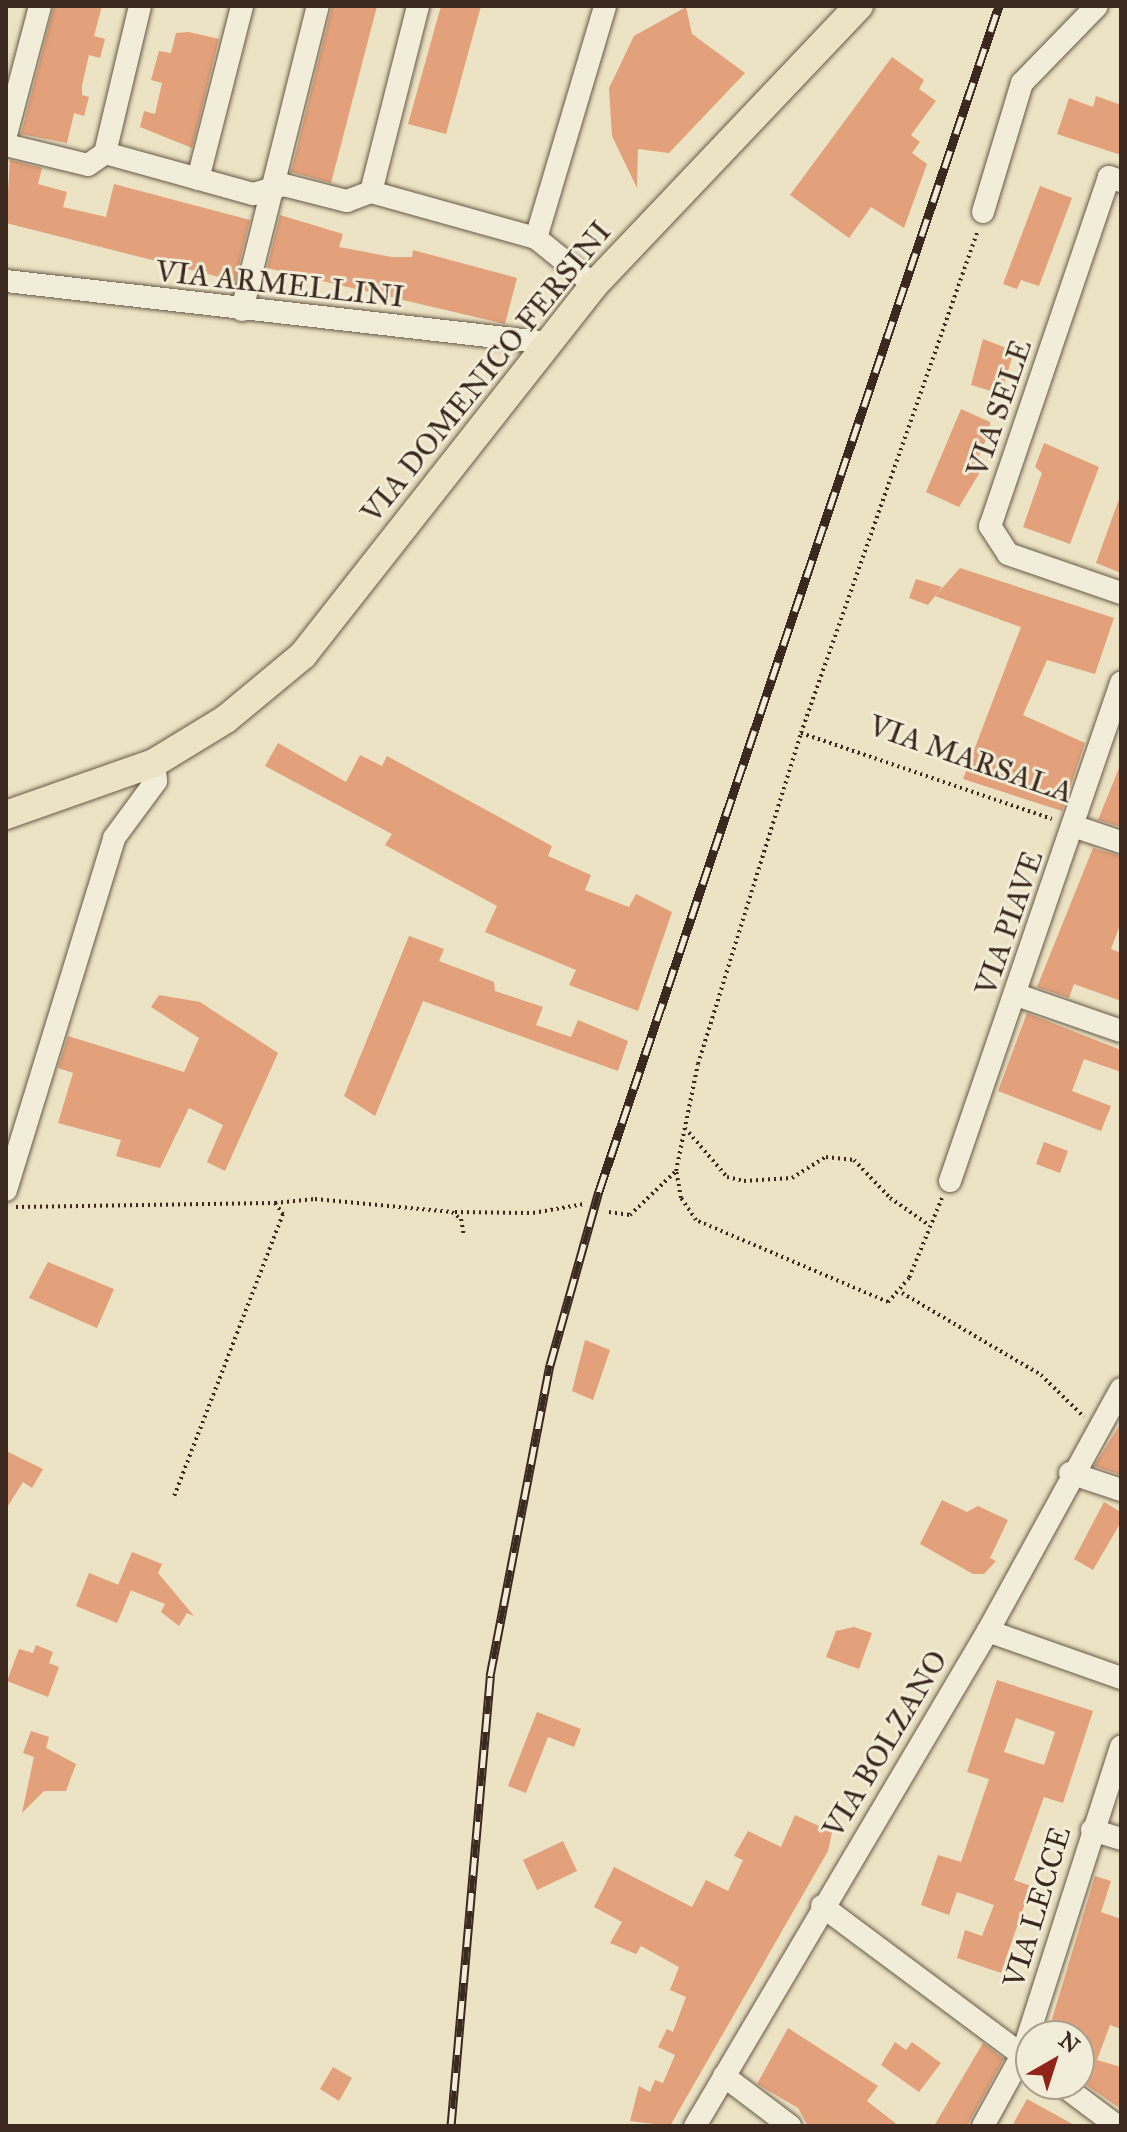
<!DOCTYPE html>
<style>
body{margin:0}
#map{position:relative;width:1127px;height:2132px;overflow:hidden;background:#ebe3c3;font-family:"IM FELL Great Primer",serif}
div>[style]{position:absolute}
.building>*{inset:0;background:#e2a17a}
.path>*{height:4px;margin-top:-2px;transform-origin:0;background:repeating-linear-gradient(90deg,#3b2920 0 2px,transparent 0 6px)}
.roads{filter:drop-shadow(0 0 2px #675849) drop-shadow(0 0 2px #675849)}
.minor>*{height:22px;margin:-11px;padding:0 11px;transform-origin:11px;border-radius:11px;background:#f2edd8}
.major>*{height:28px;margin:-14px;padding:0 14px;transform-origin:14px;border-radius:14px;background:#ebe3c3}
.rail>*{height:9px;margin-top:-4.5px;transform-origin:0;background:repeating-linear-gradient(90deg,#f2edd8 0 18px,#3b2920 0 36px);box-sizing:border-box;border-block:2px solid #3b2920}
span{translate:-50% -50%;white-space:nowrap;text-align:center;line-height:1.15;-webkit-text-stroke:6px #f2edd8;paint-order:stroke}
.street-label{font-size:30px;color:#3b2920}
.frame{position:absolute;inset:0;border:8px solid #3b2920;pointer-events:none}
.north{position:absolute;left:1015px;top:2020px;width:80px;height:80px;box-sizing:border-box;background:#f2edd8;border:2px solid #a99f8e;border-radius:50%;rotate:39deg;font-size:22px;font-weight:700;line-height:32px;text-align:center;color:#3b2920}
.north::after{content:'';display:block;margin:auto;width:28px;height:36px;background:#8f2418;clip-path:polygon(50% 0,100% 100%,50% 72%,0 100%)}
</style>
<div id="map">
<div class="building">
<div style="clip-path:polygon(54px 6px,102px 6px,94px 36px,105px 39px,100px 58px,89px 55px,82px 85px,82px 95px,89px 97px,84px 116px,74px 113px,67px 143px,21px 134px)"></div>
<div style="clip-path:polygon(332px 6px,377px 6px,331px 183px,291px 172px)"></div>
<div style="clip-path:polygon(441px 6px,481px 6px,446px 134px,408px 124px)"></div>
<div style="clip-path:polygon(686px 7px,692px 34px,745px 73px,669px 153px,638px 149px,637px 188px,612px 136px,609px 88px,634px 36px)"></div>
<div style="clip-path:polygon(189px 32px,219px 39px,192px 148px,140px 127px,144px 111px,155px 114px,162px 83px,151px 80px,159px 51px,171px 53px,176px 33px)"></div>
<div style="clip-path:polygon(892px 57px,924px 80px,919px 89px,936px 101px,911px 135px,920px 142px,912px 153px,927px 164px,904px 228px,871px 207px,849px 238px,790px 195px)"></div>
<div style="clip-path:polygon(1096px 96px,1121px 105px,1121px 155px,1057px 134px,1069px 98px,1093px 107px)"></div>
<div style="clip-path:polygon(10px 160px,42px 168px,38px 184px,67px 192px,63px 207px,106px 217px,114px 184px,250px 220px,235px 281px,6px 223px)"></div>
<div style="clip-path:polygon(1040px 186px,1072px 198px,1039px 286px,1021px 280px,1017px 289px,1003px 284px)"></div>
<div style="clip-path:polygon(280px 215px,343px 234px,339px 247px,392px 257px,412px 257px,413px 250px,517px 278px,505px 324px,267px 268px)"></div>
<div style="clip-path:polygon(983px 339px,1014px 351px,1001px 394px,971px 385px)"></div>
<div style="clip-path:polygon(961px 409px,990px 422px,990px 430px,973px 470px,980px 472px,959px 507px,926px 492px)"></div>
<div style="clip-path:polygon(1044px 443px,1099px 467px,1070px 544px,1023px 527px,1042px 473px,1035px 467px)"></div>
<div style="clip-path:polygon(1119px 499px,1121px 499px,1121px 573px,1096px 563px)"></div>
<div style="clip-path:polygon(960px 568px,1114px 618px,1095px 674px,1047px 660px,1023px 715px,1085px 743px,1062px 811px,963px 779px,1021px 627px,935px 596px)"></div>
<div style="clip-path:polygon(916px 579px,942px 587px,928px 605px,909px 598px)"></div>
<div style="clip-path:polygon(278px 743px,346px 782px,360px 755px,382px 766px,387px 756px,552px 846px,548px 856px,591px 875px,585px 890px,629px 907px,636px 894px,672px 912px,638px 1011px,569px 985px,576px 970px,485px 932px,497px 906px,385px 845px,392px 834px,265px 766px)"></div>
<div style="clip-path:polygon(1121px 763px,1121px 827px,1098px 820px)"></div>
<div style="clip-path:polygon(1093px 848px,1121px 856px,1121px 922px,1111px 949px,1121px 953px,1121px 1001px,1074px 984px,1069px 998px,1037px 987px)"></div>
<div style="clip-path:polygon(409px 936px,444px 949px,439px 961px,494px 982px,495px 991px,543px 1007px,536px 1025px,571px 1037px,578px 1020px,628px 1041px,618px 1071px,423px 1001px,375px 1116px,344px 1096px)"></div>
<div style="clip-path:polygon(159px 995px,200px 1002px,278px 1053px,225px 1171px,207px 1162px,223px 1125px,189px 1108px,160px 1168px,116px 1156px,121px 1140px,58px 1123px,73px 1073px,58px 1068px,68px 1036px,184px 1072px,199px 1038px,151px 1007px)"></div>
<div style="clip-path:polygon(1027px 1013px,1121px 1050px,1121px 1072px,1084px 1059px,1072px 1091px,1111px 1106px,1101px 1131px,998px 1091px)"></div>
<div style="clip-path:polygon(1044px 1142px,1068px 1151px,1060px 1173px,1036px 1164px)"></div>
<div style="clip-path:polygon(48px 1262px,114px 1289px,97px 1328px,29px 1298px)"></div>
<div style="clip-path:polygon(585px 1340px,610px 1350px,593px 1400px,572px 1391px)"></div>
<div style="clip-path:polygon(1121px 1423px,1121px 1475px,1094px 1466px)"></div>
<div style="clip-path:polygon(6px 1451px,43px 1469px,32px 1488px,23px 1482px,6px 1509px)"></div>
<div style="clip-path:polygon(942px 1500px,967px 1512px,978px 1506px,1008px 1520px,990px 1558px,996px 1561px,984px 1574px,973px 1574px,920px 1544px)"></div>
<div style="clip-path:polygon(1104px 1502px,1121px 1512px,1121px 1522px,1093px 1570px,1074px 1559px)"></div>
<div style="clip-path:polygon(132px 1552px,162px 1564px,158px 1573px,194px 1616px,187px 1613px,179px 1626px,161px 1612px,165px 1604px,118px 1585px)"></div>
<div style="clip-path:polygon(89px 1573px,131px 1590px,117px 1623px,76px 1606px)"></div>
<div style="clip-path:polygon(854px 1627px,872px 1633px,859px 1669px,826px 1657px,836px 1631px)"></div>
<div style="clip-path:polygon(36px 1645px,53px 1652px,49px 1663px,59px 1667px,48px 1697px,7px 1681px,19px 1649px,33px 1653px)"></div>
<div style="clip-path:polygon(evenodd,997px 1680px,1093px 1711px,1063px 1803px,1044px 1797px,1014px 1880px,1031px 1886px,1001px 1973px,957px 1958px,965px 1930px,982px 1936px,994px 1905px,957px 1892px,949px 1915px,921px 1905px,938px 1855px,961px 1862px,989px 1779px,967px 1772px,997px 1680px,1016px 1718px,1055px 1732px,1044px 1765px,1004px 1752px,1016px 1718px)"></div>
<div style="clip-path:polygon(537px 1712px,581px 1729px,574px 1747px,548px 1737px,526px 1793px,508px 1786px)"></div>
<div style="clip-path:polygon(31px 1731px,49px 1737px,46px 1748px,76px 1764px,66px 1791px,44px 1791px,22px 1813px,34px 1757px,23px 1753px)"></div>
<div style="clip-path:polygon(795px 1815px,832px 1832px,828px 1851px,670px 2126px,630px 2121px,639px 2086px,650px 2092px,655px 2080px,663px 2083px,675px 2055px,658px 2047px,667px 2029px,673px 2032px,686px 1997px,670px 1990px,679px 1967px,641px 1946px,636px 1954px,610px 1943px,622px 1922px,594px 1907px,614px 1867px,692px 1907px,706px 1880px,728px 1891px,743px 1860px,734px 1856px,748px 1831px,781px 1847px)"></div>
<div style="clip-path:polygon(563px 1841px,577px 1871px,537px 1890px,523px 1860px)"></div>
<div style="clip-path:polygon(1095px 1876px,1111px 1881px,1101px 1912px,1121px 1919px,1121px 2029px,1110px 2025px,1097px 2060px,1121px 2067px,1121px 2109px,1079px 2080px,1079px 2036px,1047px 2036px)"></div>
<div style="clip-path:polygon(788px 2028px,878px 2086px,867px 2101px,899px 2126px,808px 2126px,798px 2108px,757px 2084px)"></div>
<div style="clip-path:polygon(895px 2042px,906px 2050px,912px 2042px,941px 2063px,919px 2092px,881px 2065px)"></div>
<div style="clip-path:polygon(983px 2043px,1004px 2059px,967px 2126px,934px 2126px)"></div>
<div style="clip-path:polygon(333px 2067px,352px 2078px,339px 2101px,320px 2089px)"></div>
<div style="clip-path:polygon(1027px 2099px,1076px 2126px,1012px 2126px)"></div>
</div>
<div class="path">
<div style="left:801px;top:733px;width:265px;rotate:18.9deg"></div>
<div style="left:685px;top:1128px;width:65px;rotate:49.4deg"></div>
<div style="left:727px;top:1177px;width:17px;rotate:13deg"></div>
<div style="left:744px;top:1181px;width:48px;rotate:-3.6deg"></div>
<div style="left:792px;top:1178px;width:40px;rotate:-32deg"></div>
<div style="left:826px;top:1157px;width:28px;rotate:6deg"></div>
<div style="left:854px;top:1160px;width:52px;rotate:46.5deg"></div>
<div style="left:890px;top:1198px;width:47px;rotate:34.7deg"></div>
<div style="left:942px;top:1198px;width:87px;rotate:112.4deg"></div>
<div style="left:909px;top:1278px;width:32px;rotate:131deg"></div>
<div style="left:888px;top:1302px;width:209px;rotate:-156.9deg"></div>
<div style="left:696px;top:1220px;width:27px;rotate:-124deg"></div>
<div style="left:681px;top:1198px;width:27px;rotate:-100deg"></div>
<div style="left:676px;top:1171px;width:109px;rotate:-78.4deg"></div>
<div style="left:698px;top:1064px;width:347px;rotate:-72.7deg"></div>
<div style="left:801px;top:733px;width:533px;rotate:-70.61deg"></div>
<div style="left:275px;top:1203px;width:40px;rotate:-5.7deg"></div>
<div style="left:315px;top:1199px;width:138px;rotate:5.4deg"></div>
<div style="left:452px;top:1212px;width:11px;rotate:38deg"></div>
<div style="left:461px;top:1219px;width:17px;rotate:80deg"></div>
<div style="left:16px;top:1207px;width:259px;rotate:-0.9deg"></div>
<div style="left:275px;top:1203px;width:14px;rotate:54deg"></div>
<div style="left:283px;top:1214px;width:305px;rotate:111.1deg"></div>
<div style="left:455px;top:1212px;width:78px;rotate:0.7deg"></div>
<div style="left:533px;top:1213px;width:52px;rotate:-10deg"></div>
<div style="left:609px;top:1212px;width:21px;rotate:8deg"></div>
<div style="left:630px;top:1215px;width:64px;rotate:-43.7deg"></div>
<div style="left:902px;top:1293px;width:161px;rotate:30.5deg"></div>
<div style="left:1041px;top:1375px;width:60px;rotate:44.3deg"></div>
</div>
<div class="roads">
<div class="minor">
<div style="left:6px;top:135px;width:133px;rotate:-75.2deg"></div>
<div style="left:6px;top:145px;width:84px;rotate:13.7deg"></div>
<div style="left:88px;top:165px;width:21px;rotate:-35deg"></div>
<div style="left:105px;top:153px;width:154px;rotate:15.5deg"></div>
<div style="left:253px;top:194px;width:32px;rotate:-16deg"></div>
<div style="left:284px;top:185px;width:65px;rotate:14.3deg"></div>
<div style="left:347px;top:201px;width:26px;rotate:-21deg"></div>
<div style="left:371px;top:192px;width:171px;rotate:15.6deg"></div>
<div style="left:536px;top:238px;width:75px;rotate:39deg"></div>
<div style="left:105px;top:153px;width:151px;rotate:-76.6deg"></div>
<div style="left:198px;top:179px;width:179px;rotate:-75.7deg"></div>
<div style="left:1121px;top:181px;width:13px;rotate:-162deg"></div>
<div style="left:1109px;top:177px;width:369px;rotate:108.8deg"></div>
<div style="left:990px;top:526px;width:33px;rotate:57deg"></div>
<div style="left:1008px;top:554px;width:120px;rotate:19deg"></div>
<div style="left:371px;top:192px;width:192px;rotate:-75.8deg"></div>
<div style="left:983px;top:212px;width:135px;rotate:-73.2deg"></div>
<div style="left:1022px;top:83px;width:107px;rotate:-45.8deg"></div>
<div style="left:536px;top:238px;width:242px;rotate:-73.4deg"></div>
<div style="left:6px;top:281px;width:547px;rotate:6.51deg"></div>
<div style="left:242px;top:310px;width:313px;rotate:-76deg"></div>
<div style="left:1073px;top:826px;width:51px;rotate:18.4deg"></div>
<div style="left:1017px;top:995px;width:110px;rotate:19.1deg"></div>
<div style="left:950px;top:1181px;width:527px;rotate:-71.05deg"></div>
<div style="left:6px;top:1190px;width:368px;rotate:-72.9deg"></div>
<div style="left:114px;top:838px;width:71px;rotate:-53.6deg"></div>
<div style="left:156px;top:781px;width:18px;rotate:-96deg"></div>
<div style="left:1070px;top:1473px;width:54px;rotate:18.4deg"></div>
<div style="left:988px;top:1631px;width:141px;rotate:19.5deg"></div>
<div style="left:1092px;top:1830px;width:30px;rotate:17deg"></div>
<div style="left:822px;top:1906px;width:261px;rotate:36.7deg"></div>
<div style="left:724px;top:2076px;width:83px;rotate:37.1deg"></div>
<div style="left:1061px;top:2084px;width:70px;rotate:36.9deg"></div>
<div style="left:695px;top:2126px;width:575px;rotate:-59.38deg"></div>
<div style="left:988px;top:1631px;width:276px;rotate:-61.2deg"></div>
<div style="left:983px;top:2126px;width:81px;rotate:-61.2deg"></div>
<div style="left:1022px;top:2055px;width:324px;rotate:-72.2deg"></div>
</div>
<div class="major">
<div style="left:6px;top:815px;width:157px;rotate:-19.4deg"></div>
<div style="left:154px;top:763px;width:84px;rotate:-31.4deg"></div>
<div style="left:226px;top:719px;width:100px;rotate:-39.7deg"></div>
<div style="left:303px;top:655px;width:471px;rotate:-51.8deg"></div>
<div style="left:594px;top:285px;width:385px;rotate:-46.5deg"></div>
</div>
</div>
<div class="rail">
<div style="left:451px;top:2126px;width:452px;rotate:-85deg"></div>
<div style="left:490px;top:1676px;width:317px;rotate:-79.1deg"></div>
<div style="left:550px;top:1365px;width:181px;rotate:-74.3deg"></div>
<div style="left:599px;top:1191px;width:1251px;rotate:-71.35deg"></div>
</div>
<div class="street-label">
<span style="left:280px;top:284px;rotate:6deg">VIA ARMELLINI</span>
<span style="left:486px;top:372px;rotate:-51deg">VIA DOMENICO FERSINI</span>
<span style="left:999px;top:408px;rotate:-71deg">VIA SELE</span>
<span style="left:971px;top:759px;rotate:19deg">VIA MARSALA</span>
<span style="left:1009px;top:923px;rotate:-71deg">VIA PIAVE</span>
<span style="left:885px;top:1744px;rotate:-59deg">VIA BOLZANO</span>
<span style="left:1037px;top:1907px;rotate:-73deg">VIA LECCE</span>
</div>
<div class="frame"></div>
<div class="north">N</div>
</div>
